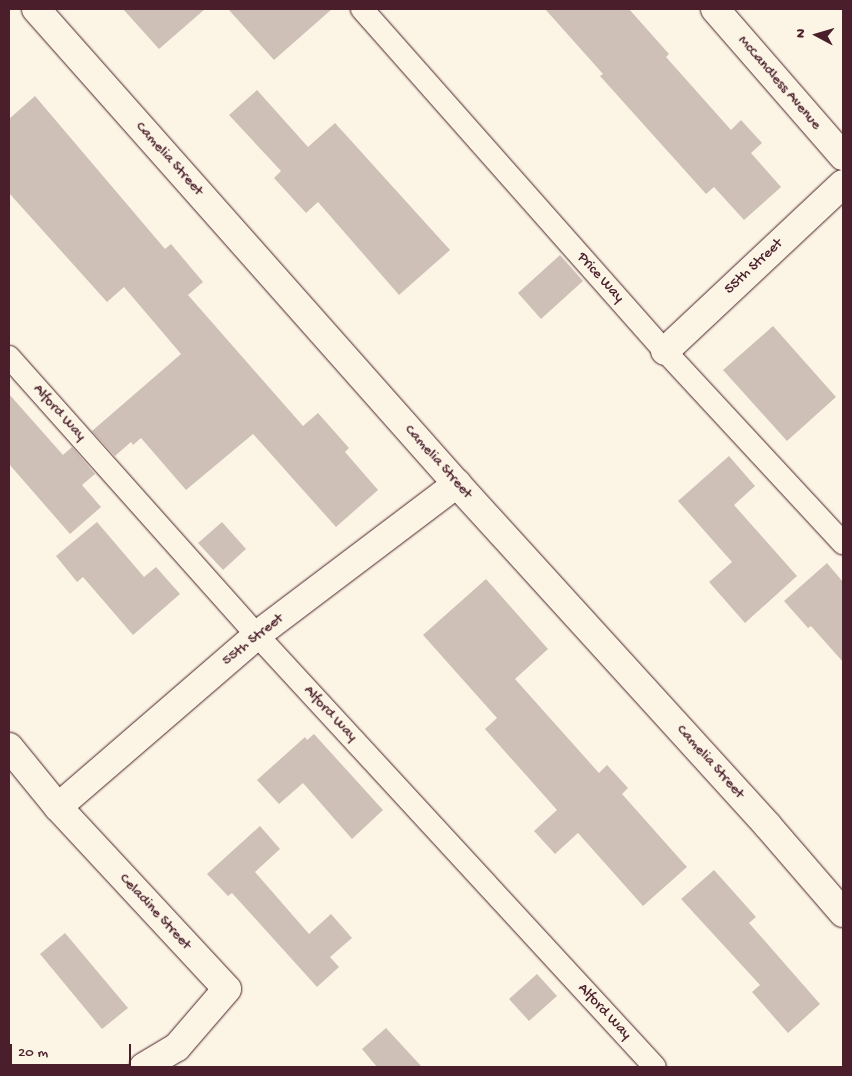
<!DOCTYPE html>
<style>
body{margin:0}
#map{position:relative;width:852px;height:1076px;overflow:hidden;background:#fcf5e5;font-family:"Gochi Hand",sans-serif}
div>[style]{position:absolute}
.building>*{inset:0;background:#cfc0b7}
.roads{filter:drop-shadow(0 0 1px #4a1f2b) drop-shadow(0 0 1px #4a1f2b)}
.service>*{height:22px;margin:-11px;padding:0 11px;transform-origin:11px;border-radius:11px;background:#fcf5e5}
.minor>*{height:28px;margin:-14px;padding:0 14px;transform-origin:14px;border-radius:14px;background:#fcf5e5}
span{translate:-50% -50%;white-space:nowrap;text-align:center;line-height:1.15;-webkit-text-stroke:4.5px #fcf5e5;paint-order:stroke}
.street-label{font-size:15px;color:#4a1f2b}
.frame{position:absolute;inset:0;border:10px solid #4a1f2b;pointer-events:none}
.north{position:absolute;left:792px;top:10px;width:50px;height:50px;-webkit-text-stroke:4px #fcf5e5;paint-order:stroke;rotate:276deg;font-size:14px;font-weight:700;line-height:20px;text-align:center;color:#4a1f2b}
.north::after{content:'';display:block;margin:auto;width:18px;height:22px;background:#4a1f2b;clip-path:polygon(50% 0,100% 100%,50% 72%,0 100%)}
.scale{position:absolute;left:10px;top:1044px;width:121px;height:22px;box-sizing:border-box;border:2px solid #4a1f2b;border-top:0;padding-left:6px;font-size:15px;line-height:18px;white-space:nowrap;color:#4a1f2b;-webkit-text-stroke:4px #fcf5e5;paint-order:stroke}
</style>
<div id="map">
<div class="building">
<div style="clip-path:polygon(123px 9px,205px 9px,159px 49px)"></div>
<div style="clip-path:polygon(228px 9px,332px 9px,274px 60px)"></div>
<div style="clip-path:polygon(545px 9px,629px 9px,669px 54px,666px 57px,731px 130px,741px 120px,762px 143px,751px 153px,781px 187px,744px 220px,714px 187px,706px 194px,600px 76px,603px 74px)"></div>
<div style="clip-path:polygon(257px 90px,308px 147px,335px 123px,450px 250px,399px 295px,318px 202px,306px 213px,274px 178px,281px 171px,229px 115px)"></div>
<div style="clip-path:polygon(35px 96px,165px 249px,171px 244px,203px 282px,188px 295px,303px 426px,318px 413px,349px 448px,345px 452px,378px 490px,336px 527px,253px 434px,186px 490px,141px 438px,133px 445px,131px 442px,115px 456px,92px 431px,181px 354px,124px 287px,107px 302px,9px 193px,9px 119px)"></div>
<div style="clip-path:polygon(560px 255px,583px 281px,541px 319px,518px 293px)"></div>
<div style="clip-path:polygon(773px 326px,836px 397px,787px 441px,723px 370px)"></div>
<div style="clip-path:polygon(9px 394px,63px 455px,72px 447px,95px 474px,82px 485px,101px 507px,70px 534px,9px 464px)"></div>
<div style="clip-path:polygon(729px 456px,755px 486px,734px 505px,797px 576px,745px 623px,709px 582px,732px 562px,678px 501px)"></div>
<div style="clip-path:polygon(97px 522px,144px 577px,156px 567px,180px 594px,133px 635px,83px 577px,77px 582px,56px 556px)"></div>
<div style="clip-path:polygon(222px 522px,246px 549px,223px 570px,198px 543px)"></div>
<div style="clip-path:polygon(827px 563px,843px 582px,843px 662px,811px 626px,808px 628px,784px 601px)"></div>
<div style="clip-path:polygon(486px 579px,548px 649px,515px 679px,599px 773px,607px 765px,628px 788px,622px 794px,687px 867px,643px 906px,578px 833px,555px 854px,534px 831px,557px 810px,485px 729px,497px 718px,423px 635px)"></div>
<div style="clip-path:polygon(314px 734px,383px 810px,352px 839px,303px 783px,279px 804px,257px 780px,305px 737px,307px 740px)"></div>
<div style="clip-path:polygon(260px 826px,280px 849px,255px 872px,309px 934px,331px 914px,352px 938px,330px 957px,339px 967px,317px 987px,232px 893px,228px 896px,207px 874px)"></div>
<div style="clip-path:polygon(714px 870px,756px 917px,749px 923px,820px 1004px,788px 1033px,752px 992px,760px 985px,681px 899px)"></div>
<div style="clip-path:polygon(65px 933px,128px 1008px,102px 1029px,40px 954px)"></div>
<div style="clip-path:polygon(537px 974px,557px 996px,529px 1021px,509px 999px)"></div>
<div style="clip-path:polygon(386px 1028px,422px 1067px,377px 1067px,362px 1049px)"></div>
</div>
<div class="roads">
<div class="service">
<div style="left:362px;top:9px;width:457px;rotate:48.5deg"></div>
<div style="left:665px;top:351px;width:262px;rotate:47.2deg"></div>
<div style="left:9px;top:357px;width:373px;rotate:48.3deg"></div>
<div style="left:257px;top:635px;width:587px;rotate:47.35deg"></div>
</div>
<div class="minor">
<div style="left:36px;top:9px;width:635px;rotate:48.45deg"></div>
<div style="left:457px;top:484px;width:462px;rotate:47.7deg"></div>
<div style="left:768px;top:826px;width:115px;rotate:49.2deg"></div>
<div style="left:715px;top:9px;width:195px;rotate:49deg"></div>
<div style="left:665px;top:351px;width:244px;rotate:-43.2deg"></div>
<div style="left:9px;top:747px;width:77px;rotate:50.8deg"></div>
<div style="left:58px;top:807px;width:248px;rotate:47.1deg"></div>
<div style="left:227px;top:989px;width:77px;rotate:130.8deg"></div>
<div style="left:177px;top:1047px;width:39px;rotate:149deg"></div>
<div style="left:58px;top:807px;width:263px;rotate:-40.8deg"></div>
<div style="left:257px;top:635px;width:251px;rotate:-37.1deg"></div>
</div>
</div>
<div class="street-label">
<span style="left:779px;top:83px;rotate:49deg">McCandless Avenue</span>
<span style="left:169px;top:159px;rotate:48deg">Camelia Street</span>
<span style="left:754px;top:267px;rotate:-43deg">55th Street</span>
<span style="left:600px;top:278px;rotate:48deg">Price Way</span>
<span style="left:59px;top:413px;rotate:48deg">Alford Way</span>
<span style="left:438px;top:462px;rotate:48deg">Camelia Street</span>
<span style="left:253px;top:640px;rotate:-39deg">55th Street</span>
<span style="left:330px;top:714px;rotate:47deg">Alford Way</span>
<span style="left:710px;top:762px;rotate:48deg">Camelia Street</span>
<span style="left:155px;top:912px;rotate:47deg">Celadine Street</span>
<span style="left:604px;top:1012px;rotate:47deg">Alford Way</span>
</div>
<div class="frame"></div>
<div class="north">N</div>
<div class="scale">20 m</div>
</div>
